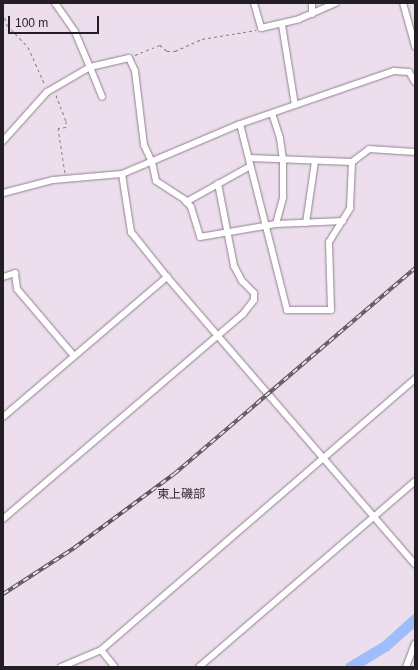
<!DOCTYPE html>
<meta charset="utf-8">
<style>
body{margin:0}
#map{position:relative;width:418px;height:670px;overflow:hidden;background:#eddeed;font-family:Arial,"Noto Sans JP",sans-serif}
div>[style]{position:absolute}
.river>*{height:11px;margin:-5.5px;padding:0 5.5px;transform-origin:5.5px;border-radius:5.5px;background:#9fbcfd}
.path>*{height:1px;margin-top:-0.5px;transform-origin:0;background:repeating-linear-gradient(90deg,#867c86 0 3px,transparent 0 6px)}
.roads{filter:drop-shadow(0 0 1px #8f818f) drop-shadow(0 0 1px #8f818f)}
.minor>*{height:6px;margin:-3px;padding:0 3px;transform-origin:3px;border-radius:3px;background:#fff}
.rail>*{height:3.5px;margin-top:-1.75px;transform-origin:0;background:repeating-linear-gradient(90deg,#eddeed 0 6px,#5c545c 0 12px);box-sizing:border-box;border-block:1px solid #5c545c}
span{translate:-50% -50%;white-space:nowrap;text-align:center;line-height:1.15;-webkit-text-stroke:3px #eddeed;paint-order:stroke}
.quarter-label{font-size:12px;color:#372b36}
.frame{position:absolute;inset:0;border:4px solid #231e23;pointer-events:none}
.scale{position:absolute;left:8px;top:16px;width:91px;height:18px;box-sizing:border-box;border:2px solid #231e23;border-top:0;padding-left:5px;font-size:12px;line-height:14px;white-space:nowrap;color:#231e23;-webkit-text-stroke:3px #eddeed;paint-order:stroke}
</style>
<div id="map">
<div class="river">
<div style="left:350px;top:667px;width:41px;rotate:-31deg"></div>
<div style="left:385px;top:646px;width:40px;rotate:-42deg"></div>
</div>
<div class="path">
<div style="left:3px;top:12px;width:14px;rotate:73deg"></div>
<div style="left:7px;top:25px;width:30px;rotate:46deg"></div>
<div style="left:28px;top:47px;width:42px;rotate:65.9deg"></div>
<div style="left:135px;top:55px;width:27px;rotate:-22deg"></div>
<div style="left:160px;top:45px;width:9px;rotate:41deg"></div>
<div style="left:167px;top:51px;width:8px"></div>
<div style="left:175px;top:51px;width:30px;rotate:-24deg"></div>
<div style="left:202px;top:39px;width:55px;rotate:-9.5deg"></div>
<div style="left:56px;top:95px;width:28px;rotate:69deg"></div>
<div style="left:66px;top:121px;width:6px;rotate:90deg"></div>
<div style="left:66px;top:127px;width:8px;rotate:173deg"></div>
<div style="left:58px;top:128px;width:46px;rotate:81.2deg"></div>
</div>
<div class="roads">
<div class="minor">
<div style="left:55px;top:3px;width:35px;rotate:55deg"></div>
<div style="left:75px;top:32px;width:38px;rotate:67deg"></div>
<div style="left:90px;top:67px;width:40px;rotate:-13deg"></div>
<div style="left:129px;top:58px;width:14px;rotate:65deg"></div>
<div style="left:135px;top:71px;width:75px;rotate:83.1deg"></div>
<div style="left:144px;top:145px;width:19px;rotate:65deg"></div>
<div style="left:152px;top:162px;width:19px;rotate:78deg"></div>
<div style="left:156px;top:181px;width:35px;rotate:33deg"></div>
<div style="left:185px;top:200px;width:9px;rotate:49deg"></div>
<div style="left:191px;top:207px;width:31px;rotate:73deg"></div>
<div style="left:200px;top:237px;width:77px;rotate:-9.7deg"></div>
<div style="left:276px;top:224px;width:28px;rotate:-75deg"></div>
<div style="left:283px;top:197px;width:37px;rotate:-90deg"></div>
<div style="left:283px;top:160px;width:22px;rotate:-98deg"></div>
<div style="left:280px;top:138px;width:26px;rotate:-108deg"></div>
<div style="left:254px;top:3px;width:26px;rotate:74deg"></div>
<div style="left:261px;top:28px;width:39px;rotate:-13deg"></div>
<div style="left:299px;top:19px;width:40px;rotate:-23.4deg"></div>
<div style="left:312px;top:3px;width:11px;rotate:90deg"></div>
<div style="left:403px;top:3px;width:45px;rotate:74.4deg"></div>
<div style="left:282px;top:25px;width:81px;rotate:80.8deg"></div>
<div style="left:240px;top:124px;width:192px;rotate:75.8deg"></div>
<div style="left:287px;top:310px;width:44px"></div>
<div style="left:331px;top:310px;width:68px;rotate:-91.7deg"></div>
<div style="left:329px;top:242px;width:40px;rotate:-58deg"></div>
<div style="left:350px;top:208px;width:46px;rotate:-87.5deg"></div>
<div style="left:352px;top:162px;width:103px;rotate:-177.8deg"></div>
<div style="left:3px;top:141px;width:66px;rotate:-48.1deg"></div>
<div style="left:47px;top:92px;width:50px;rotate:-30.2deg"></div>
<div style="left:90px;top:67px;width:32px;rotate:68deg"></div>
<div style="left:352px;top:162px;width:21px;rotate:-37deg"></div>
<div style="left:369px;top:149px;width:46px;rotate:3.7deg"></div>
<div style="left:122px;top:174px;width:59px;rotate:81.2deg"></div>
<div style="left:131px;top:232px;width:58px;rotate:51.3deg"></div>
<div style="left:167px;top:277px;width:379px;rotate:49.2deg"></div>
<div style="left:3px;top:193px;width:52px;rotate:-14.6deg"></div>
<div style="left:53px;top:180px;width:69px;rotate:-5deg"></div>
<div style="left:122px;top:174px;width:128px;rotate:-23deg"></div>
<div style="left:240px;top:124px;width:163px;rotate:-19deg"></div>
<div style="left:394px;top:71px;width:15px;rotate:4deg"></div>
<div style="left:409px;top:72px;width:12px;rotate:59deg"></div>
<div style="left:186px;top:202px;width:72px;rotate:-29.1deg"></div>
<div style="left:306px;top:223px;width:63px;rotate:-81.7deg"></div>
<div style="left:276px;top:224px;width:67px;rotate:-2.6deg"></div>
<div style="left:3px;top:277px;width:13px;rotate:-18deg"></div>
<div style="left:15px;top:273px;width:16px;rotate:83deg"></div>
<div style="left:17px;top:289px;width:88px;rotate:49.6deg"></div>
<div style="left:3px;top:417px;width:216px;rotate:-40.5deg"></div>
<div style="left:3px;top:519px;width:316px;rotate:-40.5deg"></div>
<div style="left:243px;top:314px;width:18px;rotate:-52deg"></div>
<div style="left:254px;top:300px;width:7px;rotate:-90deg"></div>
<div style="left:254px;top:293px;width:17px;rotate:-135deg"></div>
<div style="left:242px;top:281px;width:17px;rotate:-118deg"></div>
<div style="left:234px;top:266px;width:84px;rotate:-101deg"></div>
<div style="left:101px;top:650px;width:22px;rotate:51deg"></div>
<div style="left:61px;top:667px;width:43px;rotate:-23deg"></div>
<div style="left:101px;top:650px;width:415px;rotate:-40.8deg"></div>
<div style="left:199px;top:667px;width:285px;rotate:-40.7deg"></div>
<div style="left:406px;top:667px;width:25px;rotate:-69deg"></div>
</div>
</div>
<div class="rail">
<div style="left:3px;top:594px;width:85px;rotate:-32.9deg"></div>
<div style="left:74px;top:548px;width:124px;rotate:-36.5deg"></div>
<div style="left:174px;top:474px;width:317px;rotate:-40.5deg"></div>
</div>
<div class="quarter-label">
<span style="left:181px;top:495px">東上磯部</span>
</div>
<div class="frame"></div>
<div class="scale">100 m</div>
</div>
